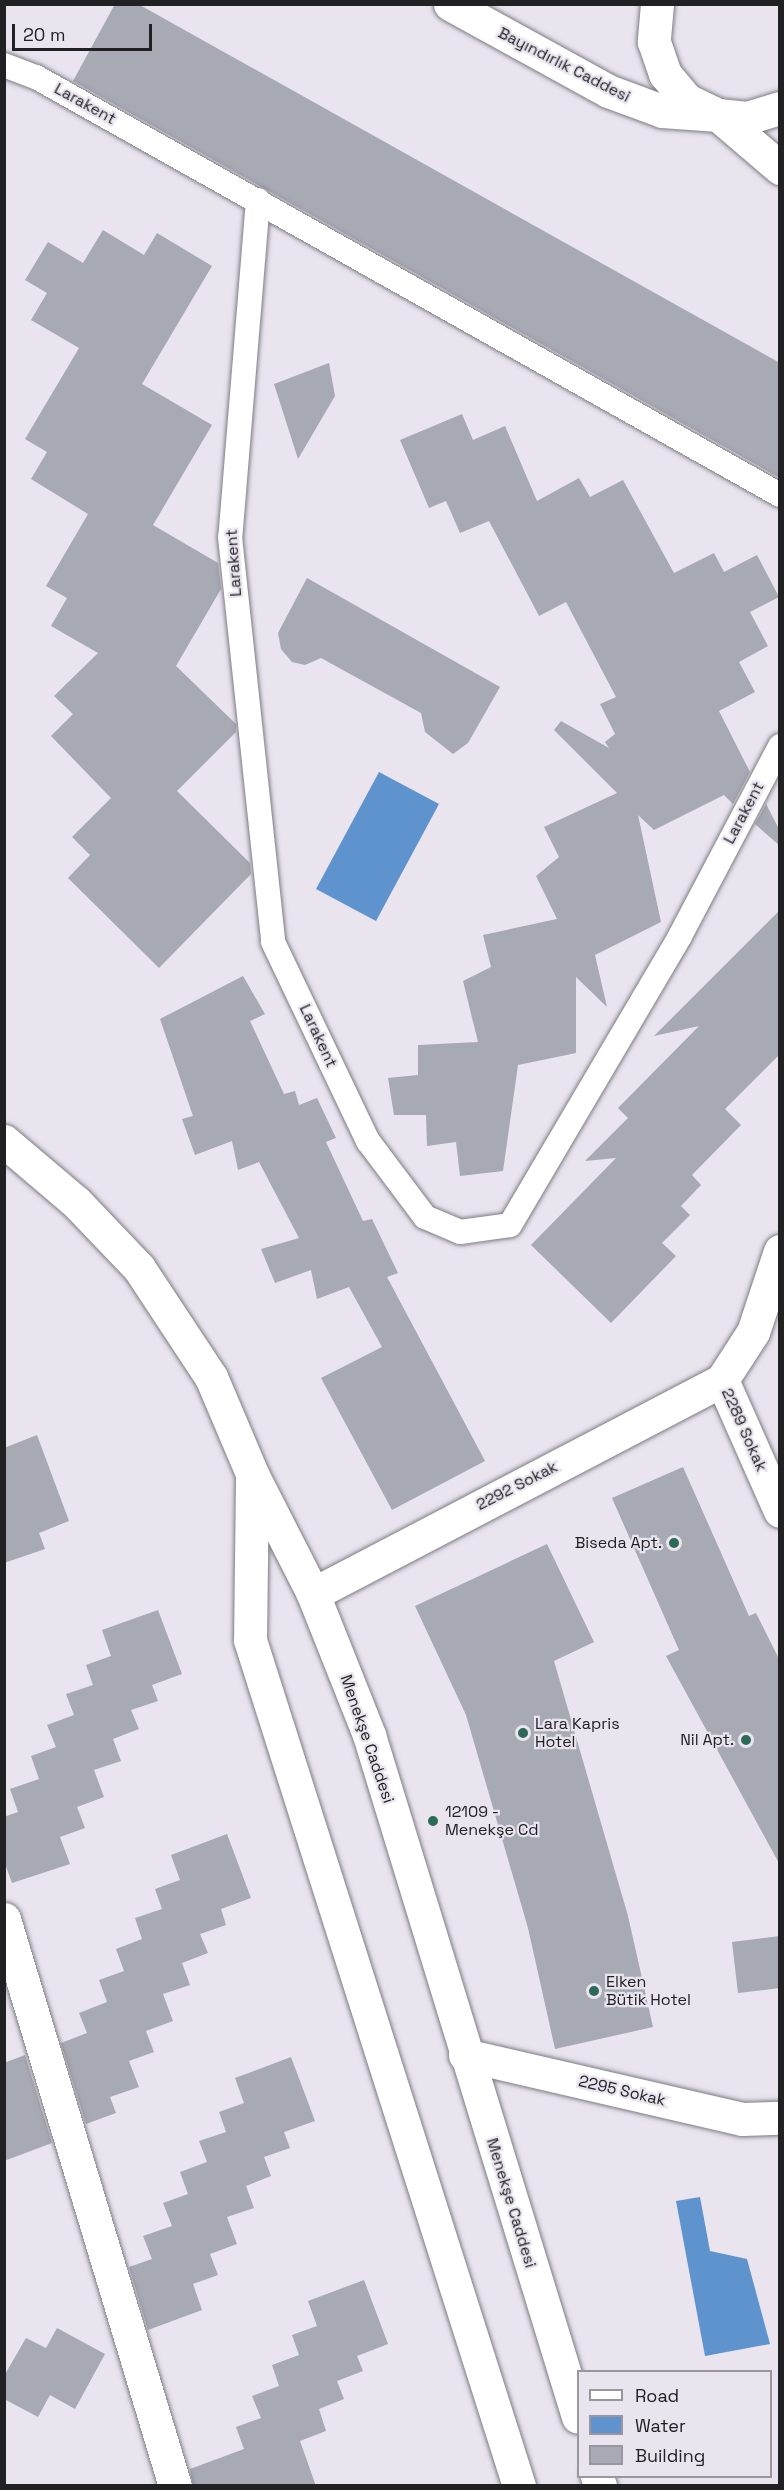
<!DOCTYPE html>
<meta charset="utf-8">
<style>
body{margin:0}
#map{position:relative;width:784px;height:2490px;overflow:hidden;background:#e9e4ee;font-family:"Space Grotesk",sans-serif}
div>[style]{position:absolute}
.water>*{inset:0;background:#5e93cd}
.building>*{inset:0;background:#a7a9b3}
.roads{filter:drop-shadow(0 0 2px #7f7b84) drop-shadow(0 0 2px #7f7b84)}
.lane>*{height:24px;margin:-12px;padding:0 12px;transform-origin:12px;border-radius:12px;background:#fff}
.street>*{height:33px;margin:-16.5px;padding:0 16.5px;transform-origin:16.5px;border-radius:16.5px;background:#fff}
.secondary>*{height:33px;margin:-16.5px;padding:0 16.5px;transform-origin:16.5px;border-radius:16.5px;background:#fff}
.primary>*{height:33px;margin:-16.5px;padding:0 16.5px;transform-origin:16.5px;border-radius:16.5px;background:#fff}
.dots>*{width:16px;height:16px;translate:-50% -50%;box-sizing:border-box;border:3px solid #e9e4ee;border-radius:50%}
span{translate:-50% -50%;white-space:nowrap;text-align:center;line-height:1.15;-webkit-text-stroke:4.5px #e9e4ee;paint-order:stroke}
.street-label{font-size:16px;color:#212023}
.poi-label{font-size:16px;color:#212023}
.right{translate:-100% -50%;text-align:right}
.left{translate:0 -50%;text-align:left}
.frame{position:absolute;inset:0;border:6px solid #212023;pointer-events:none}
.legend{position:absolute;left:577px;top:2370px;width:195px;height:108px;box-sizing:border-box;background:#e9e4ee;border:2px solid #99969d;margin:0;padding:8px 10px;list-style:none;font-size:18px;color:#212023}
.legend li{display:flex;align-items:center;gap:12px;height:30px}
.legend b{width:30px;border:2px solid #99969d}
.scale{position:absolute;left:12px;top:24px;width:140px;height:27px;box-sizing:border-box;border:3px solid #212023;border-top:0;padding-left:8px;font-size:18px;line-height:21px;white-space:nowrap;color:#212023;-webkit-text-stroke:4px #e9e4ee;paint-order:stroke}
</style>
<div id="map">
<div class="water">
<div style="clip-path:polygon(379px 772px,439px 804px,376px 921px,316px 889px)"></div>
<div style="clip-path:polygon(700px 2197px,710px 2251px,747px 2259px,770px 2344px,705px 2356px,676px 2201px)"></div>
</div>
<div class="building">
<div style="clip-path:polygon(115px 4px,138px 4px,780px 363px,780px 478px,73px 81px)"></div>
<div style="clip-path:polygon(103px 230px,144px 255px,157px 233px,212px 266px,142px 384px,212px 425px,153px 525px,218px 563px,221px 589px,176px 666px,236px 724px,236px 732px,177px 791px,250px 863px,251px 874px,159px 968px,68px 878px,90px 855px,72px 837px,111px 798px,51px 736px,73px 714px,54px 696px,98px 653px,51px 626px,67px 598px,46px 586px,88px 514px,31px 479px,47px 452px,25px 439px,79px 348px,31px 320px,47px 293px,25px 280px,48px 242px,83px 263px)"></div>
<div style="clip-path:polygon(329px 363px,335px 396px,298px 459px,274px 384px)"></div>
<div style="clip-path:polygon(462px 414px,473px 440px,505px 426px,537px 501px,579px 478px,590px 497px,623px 480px,674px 573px,714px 553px,724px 572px,757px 555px,779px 597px,750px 612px,768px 646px,739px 662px,755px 692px,719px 711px,750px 772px,733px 804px,724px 795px,654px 830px,638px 815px,661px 922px,595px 955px,607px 1007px,576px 977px,576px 1053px,518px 1065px,503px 1171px,460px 1176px,456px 1142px,427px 1146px,426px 1115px,394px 1115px,388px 1078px,418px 1075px,418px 1045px,478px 1042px,463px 981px,491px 967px,483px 935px,557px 919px,536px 876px,559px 857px,544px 827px,617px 793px,554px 730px,561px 721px,609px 748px,605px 742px,615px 734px,600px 704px,616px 697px,566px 602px,539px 616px,489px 521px,460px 533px,446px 501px,429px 508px,400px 440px)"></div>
<div style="clip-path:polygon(307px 578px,500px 687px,468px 743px,453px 754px,425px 732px,421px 713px,321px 658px,305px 665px,292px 662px,281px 649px,278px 633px)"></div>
<div style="clip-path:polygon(766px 804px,780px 831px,780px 846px,755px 824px)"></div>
<div style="clip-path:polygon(780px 910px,780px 1054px,725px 1109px,741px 1125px,692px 1175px,701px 1185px,681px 1206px,690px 1215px,662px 1243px,676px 1256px,611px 1323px,531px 1245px,616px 1158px,585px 1161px,628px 1118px,618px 1108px,699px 1026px,654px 1036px)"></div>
<div style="clip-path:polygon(243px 976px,265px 1014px,250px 1021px,284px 1094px,295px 1091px,299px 1105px,317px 1098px,336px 1138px,326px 1142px,363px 1221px,372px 1219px,398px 1273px,387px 1277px,485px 1461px,392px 1510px,321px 1378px,382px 1347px,349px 1287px,317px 1299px,311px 1270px,275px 1283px,261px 1249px,299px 1238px,259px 1162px,238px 1170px,232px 1141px,195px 1155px,182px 1119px,193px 1116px,160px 1019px)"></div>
<div style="clip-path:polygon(37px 1435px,69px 1521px,39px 1533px,45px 1549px,4px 1563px,4px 1448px)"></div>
<div style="clip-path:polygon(683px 1467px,749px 1616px,756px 1613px,780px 1661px,780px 1865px,666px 1656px,679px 1650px,612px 1498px)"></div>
<div style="clip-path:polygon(547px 1544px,594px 1642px,554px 1661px,628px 1916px,653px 2027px,555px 2049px,528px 1928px,466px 1715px,415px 1606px)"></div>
<div style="clip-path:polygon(158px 1610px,182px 1674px,152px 1685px,158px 1701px,131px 1710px,139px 1729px,113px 1739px,121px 1761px,94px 1770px,104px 1797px,77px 1807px,85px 1828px,60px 1837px,70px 1864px,12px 1883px,4px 1861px,4px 1817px,18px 1812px,10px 1789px,39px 1779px,31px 1756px,56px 1747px,47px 1725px,74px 1715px,66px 1694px,93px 1685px,86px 1665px,111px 1656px,102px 1630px)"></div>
<div style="clip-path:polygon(227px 1834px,251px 1898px,221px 1909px,226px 1925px,200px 1934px,208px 1953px,182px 1963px,190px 1985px,163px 1994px,173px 2021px,146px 2031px,154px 2052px,129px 2061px,139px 2087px,110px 2097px,116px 2113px,86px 2124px,61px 2043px,87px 2033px,79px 2013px,107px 2002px,99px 1980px,124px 1971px,116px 1949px,142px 1939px,135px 1918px,162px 1909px,155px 1889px,180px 1880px,171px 1855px)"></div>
<div style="clip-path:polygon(780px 1936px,780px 1988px,738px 1993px,732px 1942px)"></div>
<div style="clip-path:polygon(25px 2055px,52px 2143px,4px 2161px,4px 2063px)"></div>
<div style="clip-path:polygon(291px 2057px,315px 2121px,284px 2132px,290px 2148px,264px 2157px,271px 2176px,246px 2186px,254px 2208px,227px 2217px,237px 2244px,210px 2254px,218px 2275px,193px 2284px,202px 2310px,148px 2330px,129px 2267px,152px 2259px,143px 2236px,172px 2226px,163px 2203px,188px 2194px,180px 2172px,207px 2162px,199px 2141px,226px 2132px,219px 2112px,244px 2103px,235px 2078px)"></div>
<div style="clip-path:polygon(364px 2280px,388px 2344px,357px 2356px,363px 2371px,337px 2381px,344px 2399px,319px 2409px,326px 2431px,300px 2441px,316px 2486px,193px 2486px,190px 2469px,244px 2449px,236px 2427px,261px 2418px,252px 2396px,279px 2386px,272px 2365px,299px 2355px,292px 2335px,317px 2326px,308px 2301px)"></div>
<div style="clip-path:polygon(57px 2328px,105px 2354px,75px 2409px,50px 2395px,38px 2417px,4px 2399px,4px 2376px,26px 2338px,46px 2348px)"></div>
</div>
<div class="roads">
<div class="lane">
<div style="left:4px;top:65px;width:34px;rotate:21deg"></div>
<div style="left:36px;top:77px;width:853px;rotate:29.33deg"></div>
<div style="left:258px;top:200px;width:338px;rotate:94.7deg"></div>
<div style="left:230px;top:537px;width:407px;rotate:83.9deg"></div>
<div style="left:273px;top:942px;width:221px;rotate:64.5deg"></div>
<div style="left:368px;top:1141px;width:95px;rotate:53.1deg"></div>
<div style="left:425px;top:1217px;width:38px;rotate:23deg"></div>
<div style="left:460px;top:1232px;width:50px;rotate:-8deg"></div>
<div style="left:510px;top:1225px;width:335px;rotate:-59.5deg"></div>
<div style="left:680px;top:936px;width:215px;rotate:-62.2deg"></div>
</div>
<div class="street">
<div style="left:4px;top:1141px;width:94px;rotate:40.3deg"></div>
<div style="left:76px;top:1202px;width:91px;rotate:46.3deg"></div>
<div style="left:139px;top:1268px;width:131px;rotate:56.6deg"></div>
<div style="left:211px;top:1377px;width:108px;rotate:67deg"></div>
<div style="left:253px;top:1476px;width:132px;rotate:63deg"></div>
<div style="left:313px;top:1594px;width:152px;rotate:68.3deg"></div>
<div style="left:369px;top:1735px;width:713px;rotate:72.96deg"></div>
<div style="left:780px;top:1251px;width:85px;rotate:108.4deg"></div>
<div style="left:753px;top:1332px;width:57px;rotate:122.9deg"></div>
<div style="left:722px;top:1380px;width:143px;rotate:66.1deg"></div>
<div style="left:252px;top:1479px;width:161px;rotate:90.7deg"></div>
<div style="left:250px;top:1640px;width:888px;rotate:72.36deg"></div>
<div style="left:313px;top:1594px;width:462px;rotate:-27.6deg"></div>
<div style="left:4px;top:1919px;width:592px;rotate:73.22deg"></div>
<div style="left:465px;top:2055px;width:284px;rotate:13deg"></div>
<div style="left:742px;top:2119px;width:38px;rotate:-2deg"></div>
<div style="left:597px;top:2476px;width:10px;rotate:73deg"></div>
</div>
<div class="secondary">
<div style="left:450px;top:4px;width:180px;rotate:28.8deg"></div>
<div style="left:608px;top:91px;width:58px;rotate:20.3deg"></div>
<div style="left:662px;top:111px;width:56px;rotate:4.1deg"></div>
<div style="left:4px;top:1145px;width:3px;rotate:18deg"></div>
</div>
<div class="primary">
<div style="left:657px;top:4px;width:38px;rotate:95deg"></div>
<div style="left:654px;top:42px;width:34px;rotate:71deg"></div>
<div style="left:665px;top:74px;width:34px;rotate:50deg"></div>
<div style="left:687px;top:100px;width:34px;rotate:26deg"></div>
<div style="left:718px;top:115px;width:29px;rotate:6deg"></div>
<div style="left:747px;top:118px;width:34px;rotate:-17deg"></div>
<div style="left:718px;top:115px;width:82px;rotate:40.5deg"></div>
</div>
</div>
<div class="dots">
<div style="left:674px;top:1543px;background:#2c6a57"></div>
<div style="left:523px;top:1733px;background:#2c6a57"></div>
<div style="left:746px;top:1740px;background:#2c6a57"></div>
<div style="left:433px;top:1821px;background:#2c6a57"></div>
<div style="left:594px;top:1991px;background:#2c6a57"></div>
</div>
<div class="street-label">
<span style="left:564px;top:65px;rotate:27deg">Bayındırlık Caddesi</span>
<span style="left:85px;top:104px;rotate:29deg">Larakent</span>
<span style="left:234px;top:563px;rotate:-94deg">Larakent</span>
<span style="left:744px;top:813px;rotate:-62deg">Larakent</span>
<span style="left:318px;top:1036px;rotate:65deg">Larakent</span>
<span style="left:744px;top:1430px;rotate:66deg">2289 Sokak</span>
<span style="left:517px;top:1486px;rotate:-27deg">2292 Sokak</span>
<span style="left:367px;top:1739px;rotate:71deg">Menekşe Caddesi</span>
<span style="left:622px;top:2091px;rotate:13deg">2295 Sokak</span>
<span style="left:511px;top:2203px;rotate:73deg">Menekşe Caddesi</span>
</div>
<div class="poi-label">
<span class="right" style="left:662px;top:1543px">Biseda Apt.</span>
<span class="left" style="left:535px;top:1733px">Lara Kapris<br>Hotel</span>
<span class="right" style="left:734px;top:1740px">Nil Apt.</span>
<span class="left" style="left:445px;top:1821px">12109 -<br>Menekşe Cd</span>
<span class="left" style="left:606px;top:1991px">Elken<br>Bütik Hotel</span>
</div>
<div class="frame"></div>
<ul class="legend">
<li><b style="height:8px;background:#fff"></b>Road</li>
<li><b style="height:16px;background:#5e93cd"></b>Water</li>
<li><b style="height:16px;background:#a7a9b3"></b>Building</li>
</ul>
<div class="scale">20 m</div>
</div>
